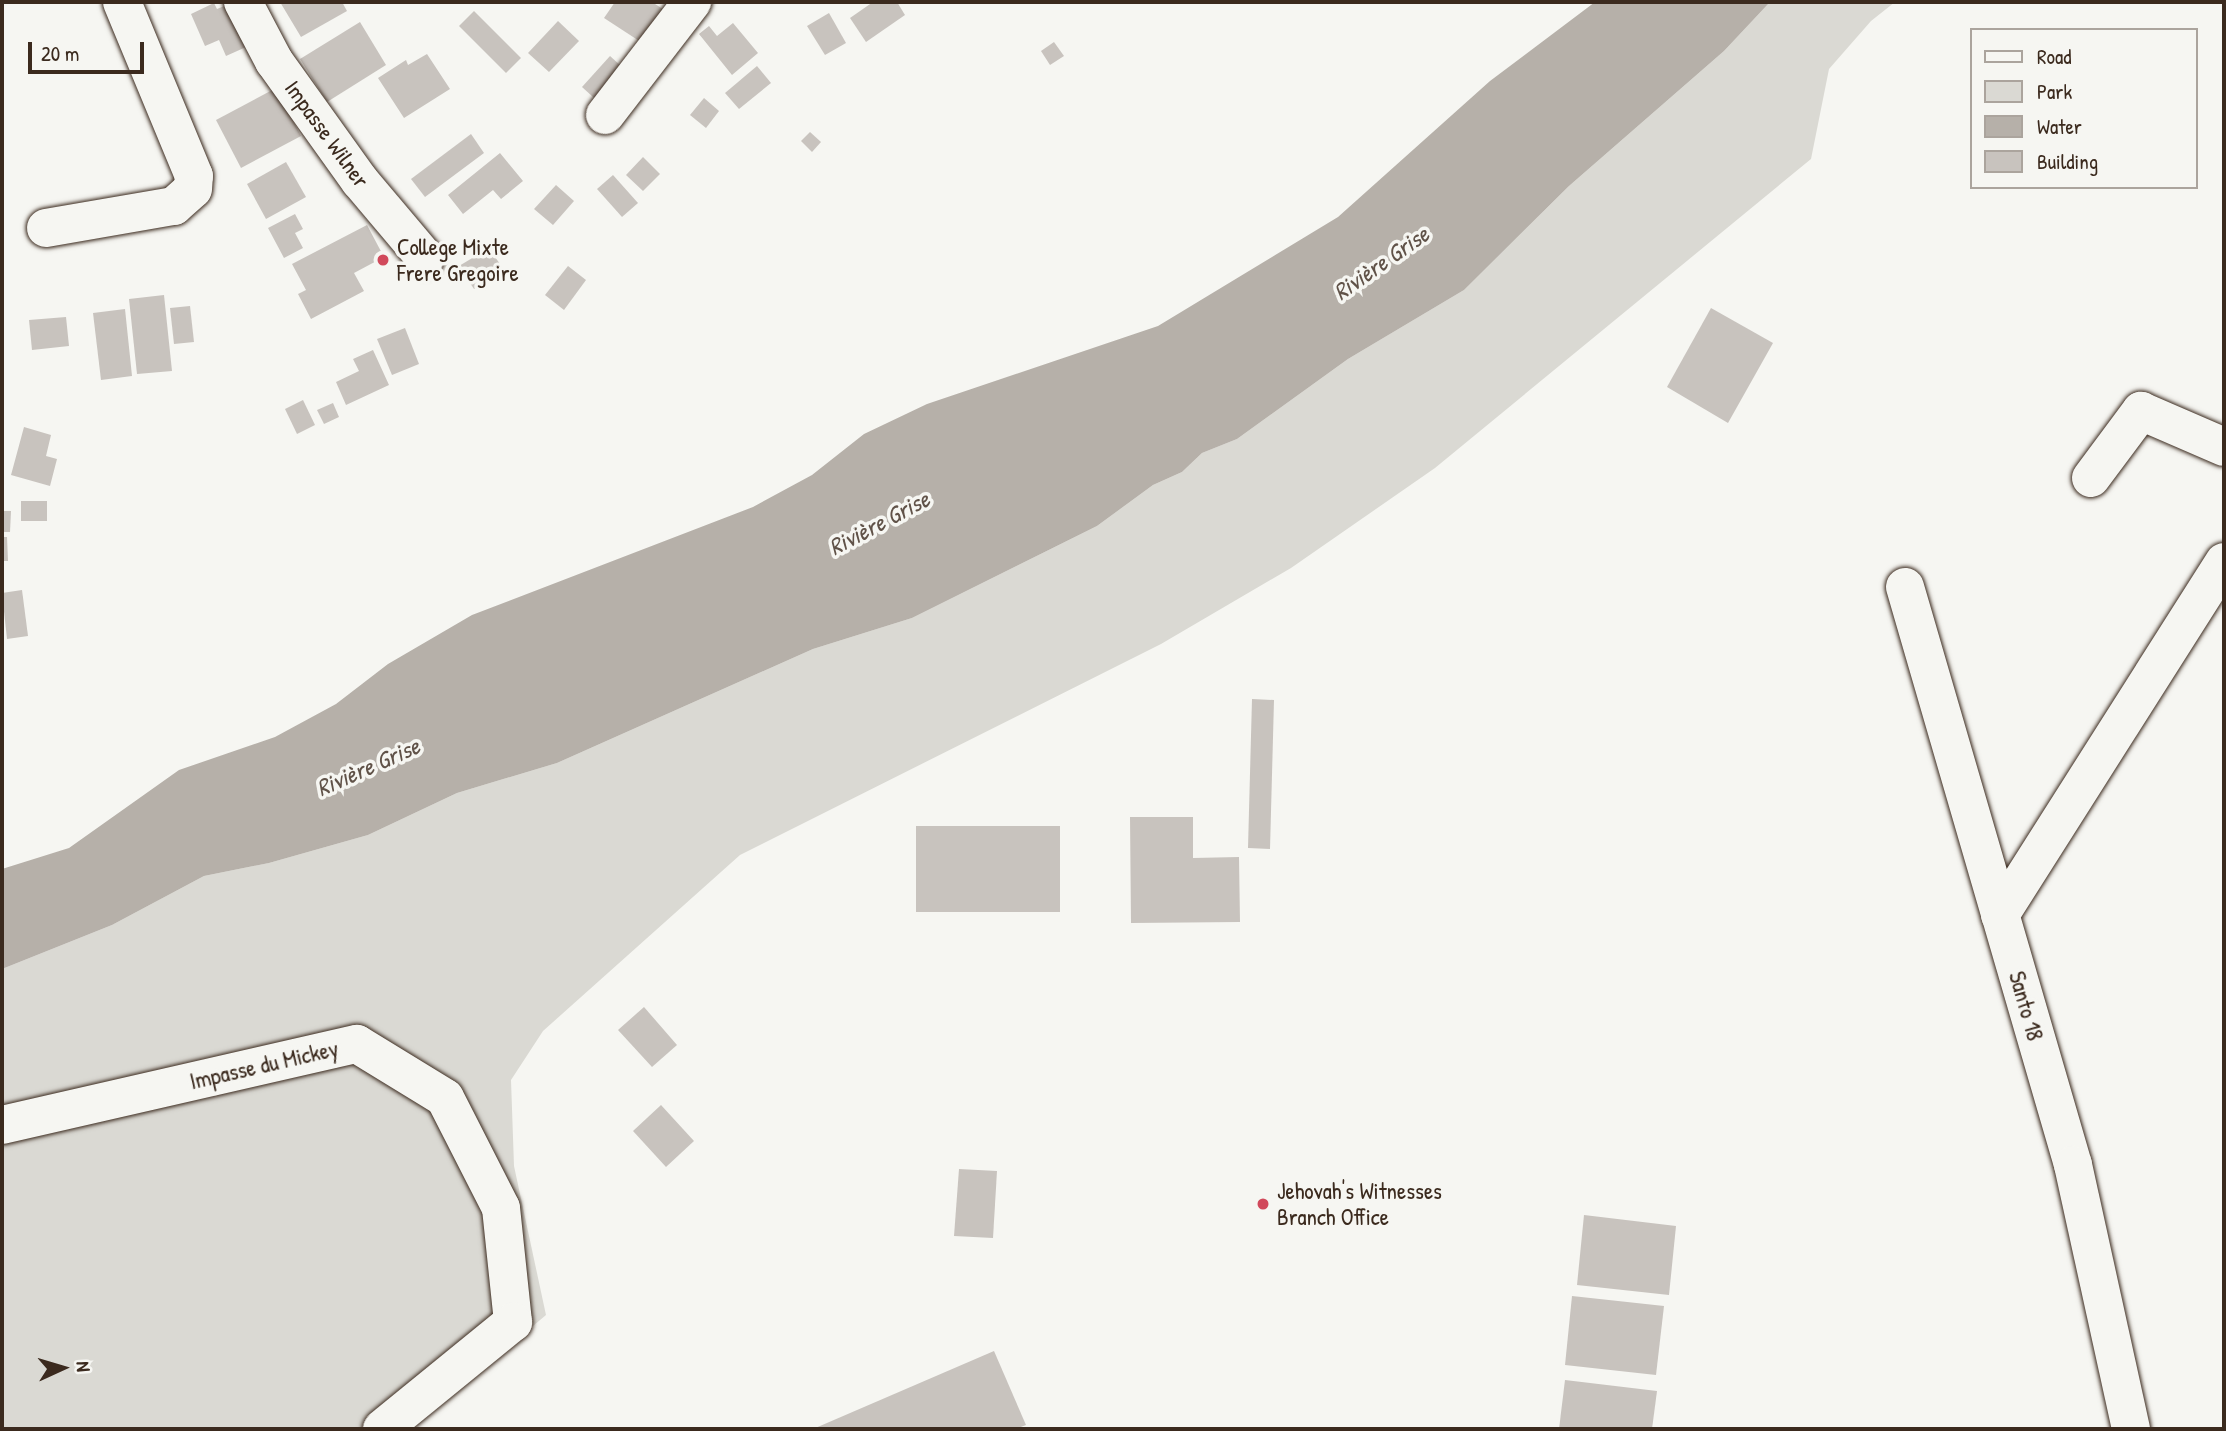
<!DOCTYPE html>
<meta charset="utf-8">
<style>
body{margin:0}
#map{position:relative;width:2226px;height:1431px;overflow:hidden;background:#f6f6f2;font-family:"Patrick Hand",sans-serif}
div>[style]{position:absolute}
.green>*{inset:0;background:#dad9d3}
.water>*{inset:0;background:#b6b0a9}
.building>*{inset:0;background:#c8c3be}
.roads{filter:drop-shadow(0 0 2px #3b2a1e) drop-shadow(0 0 2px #3b2a1e)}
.minor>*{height:38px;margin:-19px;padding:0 19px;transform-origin:19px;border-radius:19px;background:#f6f6f2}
.dots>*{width:19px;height:19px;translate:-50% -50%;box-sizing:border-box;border:4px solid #f6f6f2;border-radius:50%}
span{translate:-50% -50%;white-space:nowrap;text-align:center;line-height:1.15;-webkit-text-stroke:7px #f6f6f2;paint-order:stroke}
.street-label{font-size:23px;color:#3b2a1e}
.poi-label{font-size:23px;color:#3b2a1e}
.left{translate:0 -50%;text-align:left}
.water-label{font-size:24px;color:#605248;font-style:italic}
.frame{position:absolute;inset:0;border:4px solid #3b2a1e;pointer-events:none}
.legend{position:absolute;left:1970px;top:28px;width:228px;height:161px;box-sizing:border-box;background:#f6f6f2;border:2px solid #aba49d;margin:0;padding:9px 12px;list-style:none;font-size:21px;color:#3b2a1e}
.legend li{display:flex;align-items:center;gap:14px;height:35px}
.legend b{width:35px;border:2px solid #aba49d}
.north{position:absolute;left:28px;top:1333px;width:70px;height:70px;-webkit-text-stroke:5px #f6f6f2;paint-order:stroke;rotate:86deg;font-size:19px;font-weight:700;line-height:28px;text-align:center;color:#3b2a1e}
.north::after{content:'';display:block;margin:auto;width:24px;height:32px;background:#3b2a1e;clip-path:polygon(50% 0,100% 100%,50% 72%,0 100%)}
.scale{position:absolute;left:28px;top:42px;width:116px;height:32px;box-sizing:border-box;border:4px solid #3b2a1e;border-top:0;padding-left:9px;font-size:21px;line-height:24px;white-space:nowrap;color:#3b2a1e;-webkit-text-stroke:5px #f6f6f2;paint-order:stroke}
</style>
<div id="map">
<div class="green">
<div style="clip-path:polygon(1770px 2px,1895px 2px,1871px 21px,1829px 69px,1811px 159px,1435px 468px,1291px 568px,1161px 644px,740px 855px,543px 1031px,511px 1080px,514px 1166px,546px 1315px,411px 1429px,2px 1429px,2px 969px,112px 925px,204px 876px,269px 863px,368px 835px,457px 793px,557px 763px,813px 649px,912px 618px,1097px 526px,1153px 485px,1182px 472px,1202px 453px,1237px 439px,1348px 359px,1464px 290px,1569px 186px,1724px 51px)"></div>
</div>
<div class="water">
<div style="clip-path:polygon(1595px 2px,1770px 2px,1724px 51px,1569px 186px,1464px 290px,1348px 359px,1237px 439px,1202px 453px,1182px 472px,1153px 485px,1097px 526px,912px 618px,813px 649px,557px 763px,457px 793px,368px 835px,269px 863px,204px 876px,112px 925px,2px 969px,2px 869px,69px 848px,179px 770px,275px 737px,336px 704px,388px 664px,472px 615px,753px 507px,812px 475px,864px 434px,927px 404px,1158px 326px,1338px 217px,1490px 81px)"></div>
</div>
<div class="building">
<div style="clip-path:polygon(234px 2px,255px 43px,226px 56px,219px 40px,205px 46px,191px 14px,214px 3px,217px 9px)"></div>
<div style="clip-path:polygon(280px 2px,342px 2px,347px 11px,301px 37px)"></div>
<div style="clip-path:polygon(615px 2px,652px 2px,675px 17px,653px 50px,604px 18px)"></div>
<div style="clip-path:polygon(873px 2px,897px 2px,905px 15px,866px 42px,850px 18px)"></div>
<div style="clip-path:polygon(474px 11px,521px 58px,506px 73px,459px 26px)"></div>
<div style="clip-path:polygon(829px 13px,846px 43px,825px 55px,807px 26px)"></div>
<div style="clip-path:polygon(558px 21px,579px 41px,549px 72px,528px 53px)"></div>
<div style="clip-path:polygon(360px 22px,386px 65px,327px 102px,300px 59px)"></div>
<div style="clip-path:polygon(733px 23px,758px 53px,732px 75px,699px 34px,709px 26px,717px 36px)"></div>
<div style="clip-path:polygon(1054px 42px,1064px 56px,1050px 65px,1041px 51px)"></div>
<div style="clip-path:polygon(427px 54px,450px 89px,404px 118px,378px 78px,406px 60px,408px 65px)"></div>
<div style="clip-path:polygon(610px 56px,631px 75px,604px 107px,582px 87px)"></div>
<div style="clip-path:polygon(757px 66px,771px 83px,739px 109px,725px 93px)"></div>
<div style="clip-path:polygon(276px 88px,301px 136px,241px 168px,216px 120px)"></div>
<div style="clip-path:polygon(704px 98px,719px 111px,706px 128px,690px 115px)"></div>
<div style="clip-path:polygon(810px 132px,821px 142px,812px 152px,801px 141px)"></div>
<div style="clip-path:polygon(471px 134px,484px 153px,425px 197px,411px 179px)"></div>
<div style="clip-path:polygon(500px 153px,523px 181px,501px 199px,493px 190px,463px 214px,448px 195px)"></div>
<div style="clip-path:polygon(643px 157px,660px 174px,643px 191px,626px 175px)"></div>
<div style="clip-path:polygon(286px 162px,306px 197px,266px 219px,247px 184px)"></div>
<div style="clip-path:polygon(613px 175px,638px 203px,622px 217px,597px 189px)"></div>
<div style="clip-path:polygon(556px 185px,574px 201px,553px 225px,534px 209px)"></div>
<div style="clip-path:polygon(295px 214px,303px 229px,295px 233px,303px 248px,284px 258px,268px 228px)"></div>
<div style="clip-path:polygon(367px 225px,384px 257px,354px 273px,364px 291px,311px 319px,298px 294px,306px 290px,292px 264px)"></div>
<div style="clip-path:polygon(489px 248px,504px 270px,474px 289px,459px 266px)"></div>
<div style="clip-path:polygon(568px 266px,586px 280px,564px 310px,545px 295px)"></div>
<div style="clip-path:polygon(164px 295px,172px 371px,137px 374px,129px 299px)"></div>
<div style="clip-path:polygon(190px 306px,194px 342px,174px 344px,170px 308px)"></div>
<div style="clip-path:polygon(1711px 308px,1773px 343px,1728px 423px,1667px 387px)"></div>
<div style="clip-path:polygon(125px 309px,132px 376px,101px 380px,93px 313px)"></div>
<div style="clip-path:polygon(66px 317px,69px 346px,32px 350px,29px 320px)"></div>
<div style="clip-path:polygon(405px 328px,419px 364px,392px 375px,377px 339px)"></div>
<div style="clip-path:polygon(373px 350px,389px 385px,346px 405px,336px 382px,359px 371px,353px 359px)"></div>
<div style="clip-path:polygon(303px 400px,315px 425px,297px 434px,285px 409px)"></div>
<div style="clip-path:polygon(333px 403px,339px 417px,324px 424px,317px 410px)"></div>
<div style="clip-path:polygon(24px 427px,51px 435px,46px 456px,57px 459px,50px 486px,11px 475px)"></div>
<div style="clip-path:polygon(21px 501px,47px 501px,47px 521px,21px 521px)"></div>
<div style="clip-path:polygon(2px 511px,11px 511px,10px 532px,2px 532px)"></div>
<div style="clip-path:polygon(2px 537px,7px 537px,8px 561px,2px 561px)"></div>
<div style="clip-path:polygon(22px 590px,28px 636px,7px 639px,2px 593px)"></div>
<div style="clip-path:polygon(1252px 699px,1274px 700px,1270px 849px,1248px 848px)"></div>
<div style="clip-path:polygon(1130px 817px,1193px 817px,1193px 858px,1239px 857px,1240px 922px,1131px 923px)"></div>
<div style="clip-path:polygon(916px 826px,1060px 826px,1060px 912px,916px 912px)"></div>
<div style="clip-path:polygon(644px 1007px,677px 1045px,652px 1067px,618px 1030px)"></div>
<div style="clip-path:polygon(661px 1105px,694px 1141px,666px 1167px,633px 1131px)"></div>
<div style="clip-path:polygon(959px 1169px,997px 1171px,993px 1238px,954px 1236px)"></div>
<div style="clip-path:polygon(1584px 1215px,1676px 1226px,1669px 1295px,1577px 1285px)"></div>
<div style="clip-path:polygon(1572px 1296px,1664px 1306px,1656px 1375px,1565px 1365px)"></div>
<div style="clip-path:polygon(994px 1351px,1026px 1425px,1015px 1429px,813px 1429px)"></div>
<div style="clip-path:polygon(1565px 1380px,1657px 1391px,1652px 1429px,1559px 1429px)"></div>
</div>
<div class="roads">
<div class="minor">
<div style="left:243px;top:2px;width:67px;rotate:62.3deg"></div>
<div style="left:274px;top:61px;width:148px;rotate:54.4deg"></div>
<div style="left:360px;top:181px;width:101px;rotate:49.8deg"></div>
<div style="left:605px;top:115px;width:143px;rotate:-52.4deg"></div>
<div style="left:46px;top:228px;width:130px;rotate:-9.8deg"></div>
<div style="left:174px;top:206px;width:25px;rotate:-42deg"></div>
<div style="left:193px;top:189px;width:13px;rotate:-86deg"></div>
<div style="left:194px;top:176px;width:188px;rotate:-112.5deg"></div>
<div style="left:2091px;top:478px;width:84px;rotate:-53.3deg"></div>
<div style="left:2141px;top:411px;width:90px;rotate:23.4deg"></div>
<div style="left:1905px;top:587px;width:602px;rotate:73.79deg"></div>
<div style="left:2073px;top:1165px;width:270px;rotate:77.6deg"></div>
<div style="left:2000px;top:915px;width:418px;rotate:-57.6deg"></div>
<div style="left:2px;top:1125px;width:364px;rotate:-12.9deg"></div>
<div style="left:357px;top:1044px;width:103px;rotate:31.5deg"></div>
<div style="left:445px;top:1098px;width:123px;rotate:63deg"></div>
<div style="left:501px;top:1208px;width:115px;rotate:84deg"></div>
<div style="left:513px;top:1322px;width:169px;rotate:140.8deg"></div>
</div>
</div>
<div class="dots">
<div style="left:383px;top:260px;background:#d1495b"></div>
<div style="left:1263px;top:1204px;background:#d1495b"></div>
</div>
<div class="street-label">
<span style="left:327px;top:134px;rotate:54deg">Impasse Wilner</span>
<span style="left:2026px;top:1006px;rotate:74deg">Santo 18</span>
<span style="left:264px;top:1065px;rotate:-13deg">Impasse du Mickey</span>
</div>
<div class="poi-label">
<span class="left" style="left:397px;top:260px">College Mixte<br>Frere Gregoire</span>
<span class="left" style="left:1277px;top:1204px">Jehovah's Witnesses<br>Branch Office</span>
</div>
<div class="water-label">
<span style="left:1381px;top:263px;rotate:-35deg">Rivière Grise</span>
<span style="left:879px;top:523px;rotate:-28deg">Rivière Grise</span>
<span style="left:368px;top:767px;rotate:-24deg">Rivière Grise</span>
</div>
<div class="frame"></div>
<ul class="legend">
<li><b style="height:9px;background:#f6f6f2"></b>Road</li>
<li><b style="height:19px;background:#dad9d3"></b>Park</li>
<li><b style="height:19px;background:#b6b0a9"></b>Water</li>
<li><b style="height:19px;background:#c8c3be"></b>Building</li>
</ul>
<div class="north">N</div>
<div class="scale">20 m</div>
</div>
